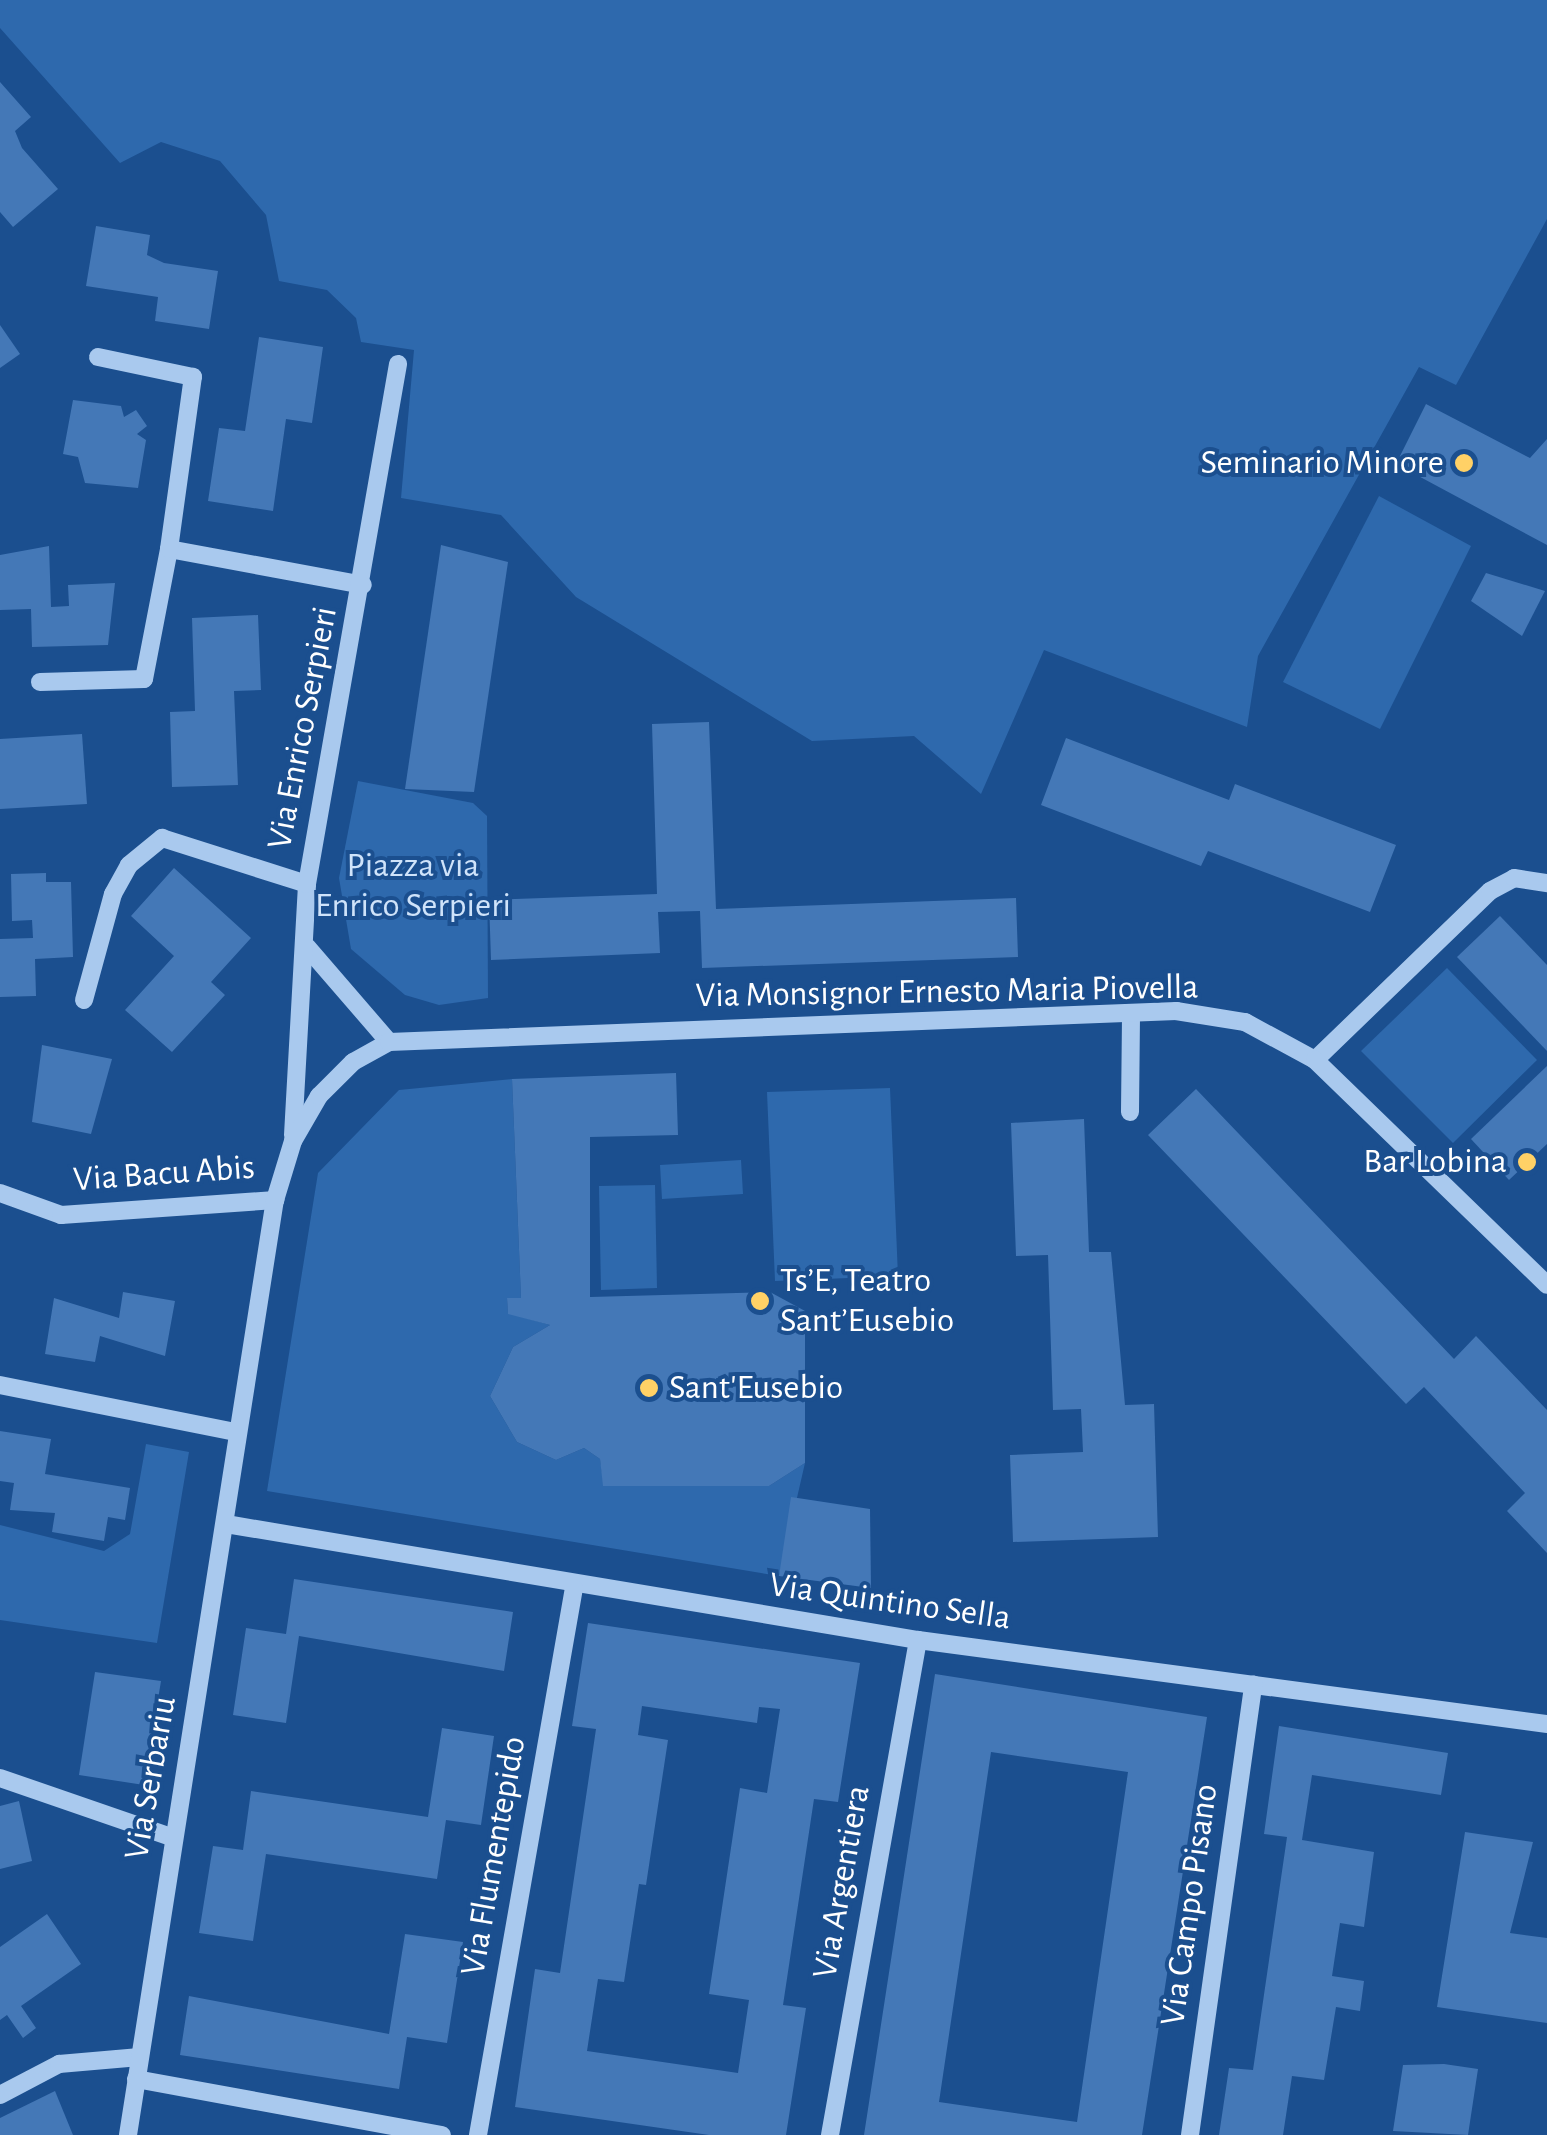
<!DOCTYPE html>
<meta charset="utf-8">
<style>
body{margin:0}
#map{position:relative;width:1547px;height:2135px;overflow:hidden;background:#1b4f8f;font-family:"Alegreya Sans",sans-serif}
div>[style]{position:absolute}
.green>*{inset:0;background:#2e69ad}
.building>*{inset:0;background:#4478b7}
.minor>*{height:18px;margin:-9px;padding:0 9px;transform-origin:9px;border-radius:9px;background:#a9c9ee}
.dots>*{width:28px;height:28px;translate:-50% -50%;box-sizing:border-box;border:5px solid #1b4f8f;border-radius:50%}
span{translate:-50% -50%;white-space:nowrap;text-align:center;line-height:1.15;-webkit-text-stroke:8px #1b4f8f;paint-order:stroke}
.poi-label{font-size:35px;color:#fff}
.right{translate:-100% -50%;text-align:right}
.left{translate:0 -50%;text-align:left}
.street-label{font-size:35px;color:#fff}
.park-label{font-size:35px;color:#cfe3fa}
</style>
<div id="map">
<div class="green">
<div style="clip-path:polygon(0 0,1547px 0,1547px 219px,1456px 385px,1419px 367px,1258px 656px,1247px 727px,1044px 650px,981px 794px,914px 736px,812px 741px,576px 597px,501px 515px,401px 498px,414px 350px,361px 342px,356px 318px,327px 290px,279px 281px,266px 215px,220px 161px,161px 142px,120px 163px,0 28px)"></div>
<div style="clip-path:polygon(1379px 496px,1471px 546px,1380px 729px,1283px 682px)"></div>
<div style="clip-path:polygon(358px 781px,473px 803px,487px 816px,488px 998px,439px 1005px,405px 995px,351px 949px,339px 878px)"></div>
<div style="clip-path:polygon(1447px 968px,1537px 1060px,1453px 1143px,1361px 1051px)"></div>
<div style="clip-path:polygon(512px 1079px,521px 1298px,507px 1298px,508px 1313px,550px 1325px,513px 1347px,490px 1396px,517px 1442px,556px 1460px,584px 1448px,600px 1459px,604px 1486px,769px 1486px,805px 1463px,779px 1576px,267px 1491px,318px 1173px,399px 1090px)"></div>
<div style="clip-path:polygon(890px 1088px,898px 1276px,775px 1281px,767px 1092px)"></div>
<div style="clip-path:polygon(741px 1160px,743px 1194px,662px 1199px,660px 1165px)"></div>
<div style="clip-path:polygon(655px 1185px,657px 1288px,601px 1290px,599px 1186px)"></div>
<div style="clip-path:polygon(146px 1444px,189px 1452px,157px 1643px,0 1620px,0 1525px,104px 1551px,130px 1534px)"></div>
</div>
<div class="building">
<div style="clip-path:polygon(0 82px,31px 117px,15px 131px,22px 148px,58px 189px,13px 227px,0 212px)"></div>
<div style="clip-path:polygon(96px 226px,150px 235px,147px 255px,164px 263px,218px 271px,209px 329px,155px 321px,158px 297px,86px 286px)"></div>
<div style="clip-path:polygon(0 325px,20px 354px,0 368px)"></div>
<div style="clip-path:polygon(259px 337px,323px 347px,312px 423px,286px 419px,273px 511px,208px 501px,219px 428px,245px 431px)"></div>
<div style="clip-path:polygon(73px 400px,121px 406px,124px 417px,136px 410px,147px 426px,137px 434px,146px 440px,138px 488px,85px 483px,78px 457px,63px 454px)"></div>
<div style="clip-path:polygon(1426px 404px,1530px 458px,1547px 439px,1547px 545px,1396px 464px)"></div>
<div style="clip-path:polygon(441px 545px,508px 562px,474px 792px,405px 789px)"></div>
<div style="clip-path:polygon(49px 546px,51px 607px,69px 606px,68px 585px,115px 583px,108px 645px,32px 647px,31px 609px,0 610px,0 555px)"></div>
<div style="clip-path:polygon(1486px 573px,1545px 591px,1522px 636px,1471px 601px)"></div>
<div style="clip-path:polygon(258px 615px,261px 690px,234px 691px,238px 785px,172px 787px,170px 712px,195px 711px,192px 618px)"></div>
<div style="clip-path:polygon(709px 722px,716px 909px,1016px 898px,1018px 957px,702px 968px,700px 911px,658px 912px,660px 953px,491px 960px,489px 900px,657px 894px,652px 724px)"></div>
<div style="clip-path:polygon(82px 734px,87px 804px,0 809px,0 739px)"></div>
<div style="clip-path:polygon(1066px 738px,1229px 800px,1235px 784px,1396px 845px,1370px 912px,1208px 851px,1201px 866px,1041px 805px)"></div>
<div style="clip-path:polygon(174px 868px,251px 938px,211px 982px,225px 995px,172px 1052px,125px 1010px,174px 956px,131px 916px)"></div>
<div style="clip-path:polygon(46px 873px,46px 882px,71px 882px,73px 957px,35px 959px,36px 996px,0 997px,0 939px,33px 938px,32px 920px,12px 921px,11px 874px)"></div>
<div style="clip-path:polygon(1500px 916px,1547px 965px,1547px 1051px,1457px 957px)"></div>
<div style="clip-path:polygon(42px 1045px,112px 1059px,91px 1134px,32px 1122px)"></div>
<div style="clip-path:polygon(1547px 1066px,1547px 1144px,1509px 1180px,1471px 1139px)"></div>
<div style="clip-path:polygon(676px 1073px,678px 1135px,590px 1137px,590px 1297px,770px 1292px,805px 1311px,805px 1463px,769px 1486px,603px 1486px,600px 1459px,584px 1448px,556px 1460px,517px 1442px,490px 1396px,513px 1347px,550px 1325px,508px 1314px,507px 1298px,521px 1298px,512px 1079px)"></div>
<div style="clip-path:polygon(1196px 1089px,1454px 1359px,1476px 1336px,1547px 1410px,1547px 1553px,1507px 1511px,1525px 1493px,1424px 1387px,1406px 1404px,1148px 1135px)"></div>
<div style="clip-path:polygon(1084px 1119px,1089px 1252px,1111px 1252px,1125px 1405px,1154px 1404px,1158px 1537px,1013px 1542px,1010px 1455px,1083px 1452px,1081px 1409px,1053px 1410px,1048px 1255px,1016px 1256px,1011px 1123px)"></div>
<div style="clip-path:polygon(123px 1292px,175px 1301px,165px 1356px,100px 1336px,95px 1362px,45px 1354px,54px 1298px,119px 1318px)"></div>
<div style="clip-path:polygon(0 1431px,51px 1439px,45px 1474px,130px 1488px,125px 1520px,108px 1517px,104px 1541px,52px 1532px,55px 1513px,10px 1510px,14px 1483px,0 1481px)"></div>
<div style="clip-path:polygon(791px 1497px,870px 1509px,871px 1588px,779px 1576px)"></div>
<div style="clip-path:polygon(294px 1579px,513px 1612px,504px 1671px,299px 1636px,286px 1723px,233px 1715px,246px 1628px,286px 1634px)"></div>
<div style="clip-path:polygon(evenodd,588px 1623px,860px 1663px,838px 1802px,814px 1799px,783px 2005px,806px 2008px,786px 2135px,709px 2135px,515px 2107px,535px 1969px,560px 1973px,596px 1729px,572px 1726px,588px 1623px,642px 1706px,757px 1723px,759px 1707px,780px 1709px,767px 1793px,740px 1788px,709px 1994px,749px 2000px,738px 2073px,587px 2051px,598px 1979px,624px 1982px,639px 1884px,646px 1885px,668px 1740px,638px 1735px,642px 1706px)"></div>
<div style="clip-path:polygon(95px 1672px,161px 1681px,144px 1785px,79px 1775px)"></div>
<div style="clip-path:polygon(evenodd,935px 1674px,1207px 1717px,1142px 2135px,864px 2135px,935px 1674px,991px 1752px,1128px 1772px,1077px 2122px,939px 2102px,991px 1752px)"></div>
<div style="clip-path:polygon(1279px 1726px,1448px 1753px,1441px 1795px,1312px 1775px,1302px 1840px,1374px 1852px,1364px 1927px,1340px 1923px,1332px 1976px,1364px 1981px,1360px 2011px,1336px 2007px,1324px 2080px,1292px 2076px,1283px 2135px,1219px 2135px,1229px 2068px,1253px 2070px,1287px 1837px,1264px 1834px)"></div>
<div style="clip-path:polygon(442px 1728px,494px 1736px,481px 1825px,446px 1820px,437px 1879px,266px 1854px,253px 1941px,199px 1933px,213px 1846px,243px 1850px,251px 1791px,428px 1817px)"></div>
<div style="clip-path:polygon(19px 1801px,32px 1861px,0 1869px,0 1806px)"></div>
<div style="clip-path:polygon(1465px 1832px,1533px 1842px,1510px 1933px,1547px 1938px,1547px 2023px,1437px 2007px)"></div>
<div style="clip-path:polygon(47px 1914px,81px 1964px,21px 2006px,36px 2028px,23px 2038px,7px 2015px,0 2020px,0 1947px)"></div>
<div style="clip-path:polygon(405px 1934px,463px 1942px,447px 2043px,407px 2037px,399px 2089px,180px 2055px,189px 1996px,389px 2034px)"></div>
<div style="clip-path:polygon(1444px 2064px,1478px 2069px,1468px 2135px,1393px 2131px,1403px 2065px)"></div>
<div style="clip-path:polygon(55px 2091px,73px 2135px,0 2135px,0 2118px)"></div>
</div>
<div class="minor">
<div style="left:169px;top:549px;width:197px;rotate:10.5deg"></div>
<div style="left:40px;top:682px;width:104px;rotate:-1.7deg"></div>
<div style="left:144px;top:679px;width:132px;rotate:-79.1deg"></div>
<div style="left:169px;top:549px;width:174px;rotate:-82.1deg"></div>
<div style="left:193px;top:377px;width:97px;rotate:-168.1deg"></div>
<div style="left:307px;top:947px;width:125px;rotate:49.2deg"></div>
<div style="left:84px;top:1000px;width:110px;rotate:-74.7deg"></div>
<div style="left:113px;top:894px;width:33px;rotate:-61deg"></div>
<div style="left:129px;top:865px;width:43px;rotate:-39.3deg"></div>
<div style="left:162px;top:838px;width:152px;rotate:17.6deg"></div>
<div style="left:1315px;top:1060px;width:243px;rotate:-44deg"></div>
<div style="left:1490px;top:891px;width:27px;rotate:-28deg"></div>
<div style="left:1514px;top:878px;width:33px;rotate:9deg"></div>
<div style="left:1130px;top:1112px;width:99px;rotate:-89.4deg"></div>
<div style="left:293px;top:1135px;width:251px;rotate:-86.8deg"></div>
<div style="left:307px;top:884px;width:528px;rotate:-80.07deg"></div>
<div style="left:0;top:1193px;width:65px;rotate:19.8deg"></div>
<div style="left:61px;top:1215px;width:215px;rotate:-4deg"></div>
<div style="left:0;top:1385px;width:240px;rotate:11.3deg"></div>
<div style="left:226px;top:1524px;width:702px;rotate:9.52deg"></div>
<div style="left:918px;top:1640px;width:635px;rotate:7.61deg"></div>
<div style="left:0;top:1778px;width:184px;rotate:19deg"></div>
<div style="left:136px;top:2079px;width:311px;rotate:10.4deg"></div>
<div style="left:0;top:2095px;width:67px;rotate:-27.7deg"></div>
<div style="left:59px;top:2064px;width:81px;rotate:-4.9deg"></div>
<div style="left:128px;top:2135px;width:946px;rotate:-81.07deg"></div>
<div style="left:275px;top:1200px;width:62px;rotate:-73deg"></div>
<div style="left:293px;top:1141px;width:52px;rotate:-60deg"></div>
<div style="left:319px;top:1096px;width:48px;rotate:-45deg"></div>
<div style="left:353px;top:1062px;width:41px;rotate:-29.1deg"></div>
<div style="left:389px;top:1042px;width:788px;rotate:-2.26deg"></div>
<div style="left:1176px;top:1011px;width:70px;rotate:9.1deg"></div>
<div style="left:1245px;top:1022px;width:80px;rotate:28.5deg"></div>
<div style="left:1315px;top:1060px;width:323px;rotate:44.1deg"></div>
<div style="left:478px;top:2135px;width:555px;rotate:-80.05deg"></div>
<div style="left:830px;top:2135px;width:503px;rotate:-79.92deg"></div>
<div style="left:1190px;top:2135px;width:455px;rotate:-82deg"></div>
</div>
<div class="dots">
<div style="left:1464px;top:463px;background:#ffd166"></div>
<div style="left:1527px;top:1162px;background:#ffd166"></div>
<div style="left:760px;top:1301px;background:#ffd166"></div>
<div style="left:649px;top:1388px;background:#ffd166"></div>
</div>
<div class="poi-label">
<span class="right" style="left:1444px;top:463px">Seminario Minore</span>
<span class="right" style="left:1507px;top:1162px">Bar Lobina</span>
<span class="left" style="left:780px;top:1301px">Ts’E, Teatro<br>Sant’Eusebio</span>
<span class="left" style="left:669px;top:1388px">Sant'Eusebio</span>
</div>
<div class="street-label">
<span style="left:303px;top:728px;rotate:-79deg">Via Enrico Serpieri</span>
<span style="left:947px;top:992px;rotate:-1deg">Via Monsignor Ernesto Maria Piovella</span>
<span style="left:164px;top:1174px;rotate:-4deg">Via Bacu Abis</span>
<span style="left:890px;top:1602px;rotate:8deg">Via Quintino Sella</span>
<span style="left:151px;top:1778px;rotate:-80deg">Via Serbariu</span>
<span style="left:494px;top:1856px;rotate:-80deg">Via Flumentepido</span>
<span style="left:842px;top:1882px;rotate:-80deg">Via Argentiera</span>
<span style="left:1190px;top:1905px;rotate:-82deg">Via Campo Pisano</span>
</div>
<div class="park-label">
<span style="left:413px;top:886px">Piazza via<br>Enrico Serpieri</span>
</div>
</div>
